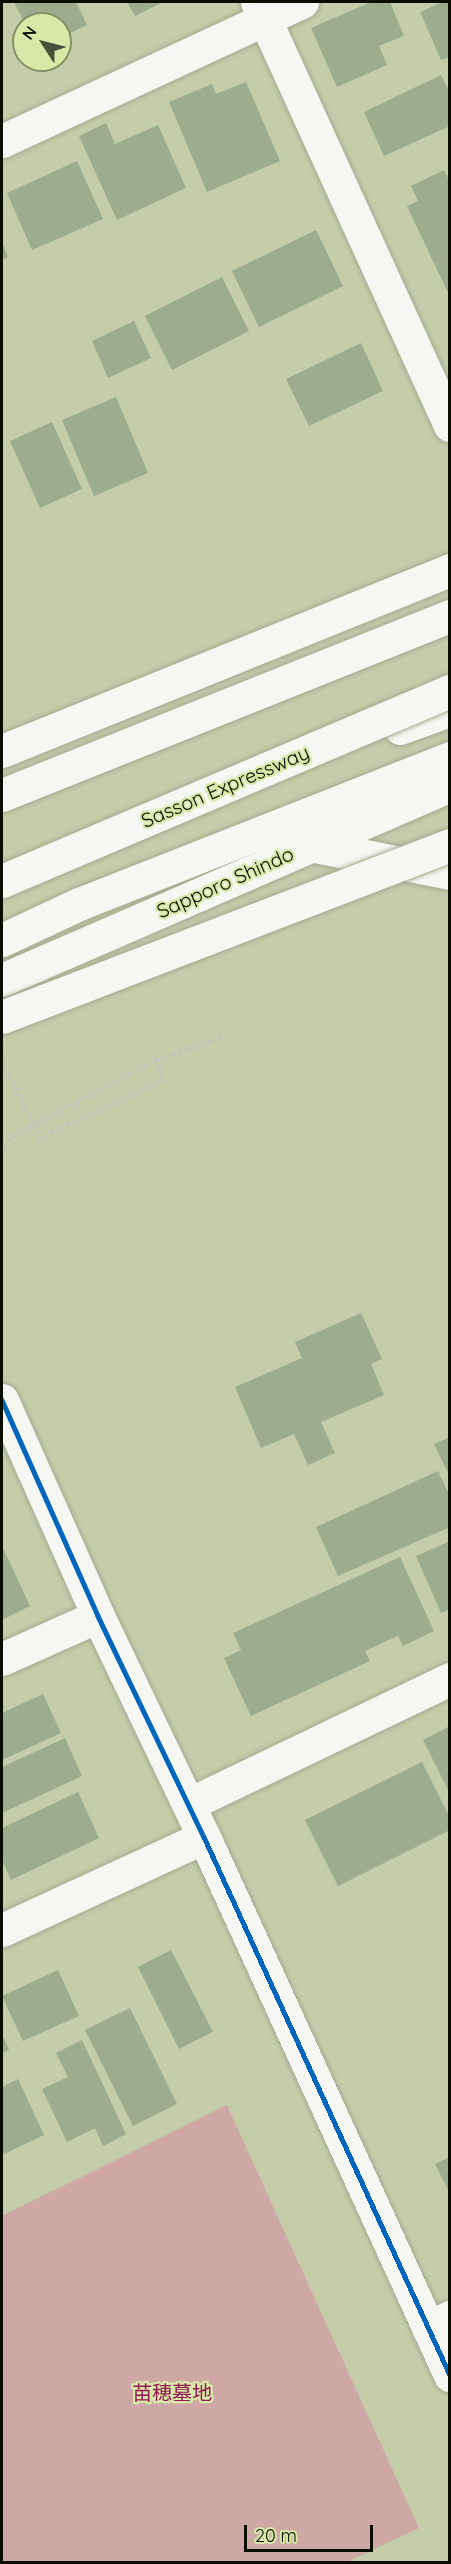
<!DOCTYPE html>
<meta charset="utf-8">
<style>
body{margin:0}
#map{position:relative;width:451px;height:2564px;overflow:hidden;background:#c4ccaa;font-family:Quicksand,"Noto Sans JP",sans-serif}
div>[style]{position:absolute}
.green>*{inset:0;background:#cda8a5}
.building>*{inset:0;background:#9cac8d}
.path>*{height:4px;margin-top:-2px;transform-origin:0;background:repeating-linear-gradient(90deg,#c1c4ba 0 3px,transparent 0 6px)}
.roads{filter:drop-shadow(0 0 2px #a4aa90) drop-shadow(0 0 2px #a4aa90)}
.street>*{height:33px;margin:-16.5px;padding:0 16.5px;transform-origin:16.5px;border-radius:16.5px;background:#f6f7f2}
.secondary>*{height:33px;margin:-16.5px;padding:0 16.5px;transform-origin:16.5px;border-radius:16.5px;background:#f6f7f2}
.highway>*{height:33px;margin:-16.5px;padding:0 16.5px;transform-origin:16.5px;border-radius:16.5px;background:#f6f7f2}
.path-bridge>*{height:4px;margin-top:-2px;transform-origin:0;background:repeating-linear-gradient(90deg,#c1c4ba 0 3px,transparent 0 6px)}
.bridges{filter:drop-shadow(0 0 2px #a4aa90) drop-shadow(0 0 2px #a4aa90)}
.highway-bridge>*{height:33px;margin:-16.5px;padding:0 16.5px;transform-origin:16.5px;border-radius:16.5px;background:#f6f7f2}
.bus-1>*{height:4.5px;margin:-2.25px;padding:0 2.25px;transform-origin:2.25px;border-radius:2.25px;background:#0065bd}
span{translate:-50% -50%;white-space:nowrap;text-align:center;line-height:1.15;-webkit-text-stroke:4.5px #d8e8a8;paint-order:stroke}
.street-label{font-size:20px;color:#090e00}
.park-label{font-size:20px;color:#961451}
.frame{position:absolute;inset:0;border:3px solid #090e00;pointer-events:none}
.north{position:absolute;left:12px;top:12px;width:60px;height:60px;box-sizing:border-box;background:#d8e8a8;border:2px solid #859165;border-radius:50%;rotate:306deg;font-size:16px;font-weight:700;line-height:24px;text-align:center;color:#090e00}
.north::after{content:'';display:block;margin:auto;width:21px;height:27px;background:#4a503b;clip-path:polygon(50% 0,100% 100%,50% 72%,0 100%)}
.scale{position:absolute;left:244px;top:2525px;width:129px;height:27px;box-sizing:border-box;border:3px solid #090e00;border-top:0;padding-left:8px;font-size:18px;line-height:21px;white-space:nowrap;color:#090e00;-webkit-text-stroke:4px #d8e8a8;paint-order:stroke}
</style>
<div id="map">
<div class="green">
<div style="clip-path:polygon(227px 2105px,419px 2528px,347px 2562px,2px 2562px,2px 2216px)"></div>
</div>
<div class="building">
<div style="clip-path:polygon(14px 2px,76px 2px,87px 25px,60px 38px,60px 24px,25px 24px)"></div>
<div style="clip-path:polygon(127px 2px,163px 2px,135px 16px)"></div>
<div style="clip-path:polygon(371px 2px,390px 2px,404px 36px,379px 46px,387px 65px,337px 87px,311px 28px)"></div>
<div style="clip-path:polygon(442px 2px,450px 2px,450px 57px,441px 60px,420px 12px)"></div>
<div style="clip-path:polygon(441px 75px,450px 93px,450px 126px,384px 156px,364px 112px)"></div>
<div style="clip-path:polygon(246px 82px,280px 161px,207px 192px,169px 102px,212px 84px,216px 94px)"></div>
<div style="clip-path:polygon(106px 123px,115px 144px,158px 125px,186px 188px,117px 220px,79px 136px)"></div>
<div style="clip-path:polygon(77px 161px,103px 219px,32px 250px,7px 193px)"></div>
<div style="clip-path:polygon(444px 170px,450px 182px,450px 297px,407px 206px,418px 201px,411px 186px)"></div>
<div style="clip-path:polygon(316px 230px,343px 286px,259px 327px,232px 271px)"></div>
<div style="clip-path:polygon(2px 241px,8px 257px,2px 260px)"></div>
<div style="clip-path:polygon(222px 277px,249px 331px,172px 370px,145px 316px)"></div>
<div style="clip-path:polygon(134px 321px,151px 358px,108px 378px,92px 341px)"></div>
<div style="clip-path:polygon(361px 343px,383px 391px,309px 426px,286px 379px)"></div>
<div style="clip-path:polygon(116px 397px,148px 473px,94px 496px,62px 420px)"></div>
<div style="clip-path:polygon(52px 422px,82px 489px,40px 508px,10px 441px)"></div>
<div style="clip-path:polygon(361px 1313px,382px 1359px,371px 1364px,384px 1395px,321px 1422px,335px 1453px,308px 1465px,294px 1434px,261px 1448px,235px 1387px,302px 1358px,295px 1342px)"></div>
<div style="clip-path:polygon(450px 1437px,450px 1477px,434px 1444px)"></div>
<div style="clip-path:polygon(438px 1471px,450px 1496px,450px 1527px,338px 1576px,316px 1527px)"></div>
<div style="clip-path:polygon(450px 1541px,450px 1609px,441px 1613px,416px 1556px)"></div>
<div style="clip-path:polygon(2px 1546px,30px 1606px,2px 1620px)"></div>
<div style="clip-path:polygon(400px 1557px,434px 1631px,403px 1646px,398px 1636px,365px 1651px,370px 1661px,251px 1716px,224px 1658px,241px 1650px,233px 1633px)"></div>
<div style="clip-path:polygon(43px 1694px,61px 1733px,2px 1760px,2px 1713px)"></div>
<div style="clip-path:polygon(450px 1726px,450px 1794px,423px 1740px)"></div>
<div style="clip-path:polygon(65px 1738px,82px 1776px,2px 1813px,2px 1767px)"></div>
<div style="clip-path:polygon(422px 1762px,450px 1818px,450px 1830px,338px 1886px,305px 1820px)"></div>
<div style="clip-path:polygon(78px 1792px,99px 1838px,11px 1880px,2px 1860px,2px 1828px)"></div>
<div style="clip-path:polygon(171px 1950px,213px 2032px,179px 2049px,138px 1967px)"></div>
<div style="clip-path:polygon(58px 1970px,79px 2016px,23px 2041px,2px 1996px)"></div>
<div style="clip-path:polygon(130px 2008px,177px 2104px,133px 2126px,85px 2030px)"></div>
<div style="clip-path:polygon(2px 2034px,9px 2050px,2px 2053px)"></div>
<div style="clip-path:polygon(82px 2040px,126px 2134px,103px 2146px,95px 2128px,67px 2142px,42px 2089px,68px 2077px,56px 2053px)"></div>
<div style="clip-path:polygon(18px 2079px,44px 2135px,2px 2155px,2px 2087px)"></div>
<div style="clip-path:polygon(450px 2157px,450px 2194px,435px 2164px)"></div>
</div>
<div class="path">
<div style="left:156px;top:1060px;width:11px;rotate:68deg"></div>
<div style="left:2px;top:1151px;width:17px;rotate:-54deg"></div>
<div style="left:12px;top:1137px;width:163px;rotate:-28.1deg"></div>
<div style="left:156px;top:1060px;width:69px;rotate:-18.7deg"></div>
</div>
<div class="roads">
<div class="street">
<div style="left:257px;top:2px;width:465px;rotate:65.5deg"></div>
<div style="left:2px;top:141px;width:331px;rotate:-24.9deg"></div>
<div style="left:2px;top:751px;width:483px;rotate:-22deg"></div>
<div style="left:310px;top:845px;width:143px;rotate:11.3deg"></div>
<div style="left:2px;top:1659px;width:105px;rotate:-24.1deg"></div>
<div style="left:189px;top:1804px;width:289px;rotate:-25.6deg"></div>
<div style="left:2px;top:1930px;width:222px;rotate:-24.7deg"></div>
<div style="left:428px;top:2328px;width:25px;rotate:-27deg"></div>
</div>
<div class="secondary">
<div style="left:2px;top:1400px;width:236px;rotate:66deg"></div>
<div style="left:98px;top:1616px;width:245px;rotate:64.4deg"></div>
<div style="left:204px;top:1837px;width:592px;rotate:65.43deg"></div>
</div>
<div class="highway">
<div style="left:400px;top:728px;width:53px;rotate:-19.8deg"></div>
<div style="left:2px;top:795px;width:482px;rotate:-21.8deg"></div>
<div style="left:2px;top:940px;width:85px;rotate:-25.1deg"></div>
<div style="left:79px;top:904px;width:399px;rotate:-21.5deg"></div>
<div style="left:2px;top:980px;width:489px;rotate:-23.5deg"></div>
</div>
</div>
<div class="path-bridge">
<div style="left:2px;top:1062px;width:86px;rotate:63.7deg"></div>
<div style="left:40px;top:1139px;width:138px;rotate:-25.8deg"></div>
<div style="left:164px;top:1079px;width:10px;rotate:-114deg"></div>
</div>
<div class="bridges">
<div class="highway-bridge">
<div style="left:2px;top:881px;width:487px;rotate:-23deg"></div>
<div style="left:2px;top:1017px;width:480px;rotate:-21deg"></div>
</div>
</div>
<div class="bus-1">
<div style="left:2px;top:1400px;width:236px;rotate:66deg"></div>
<div style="left:98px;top:1616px;width:245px;rotate:64.4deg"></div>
<div style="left:204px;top:1837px;width:592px;rotate:65.43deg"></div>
</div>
<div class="street-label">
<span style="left:225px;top:786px;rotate:-23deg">Sasson Expressway</span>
<span style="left:225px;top:882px;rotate:-24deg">Sapporo Shindo</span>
</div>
<div class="park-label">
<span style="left:172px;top:2392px">苗穂墓地</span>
</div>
<div class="frame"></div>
<div class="north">N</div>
<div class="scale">20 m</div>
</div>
